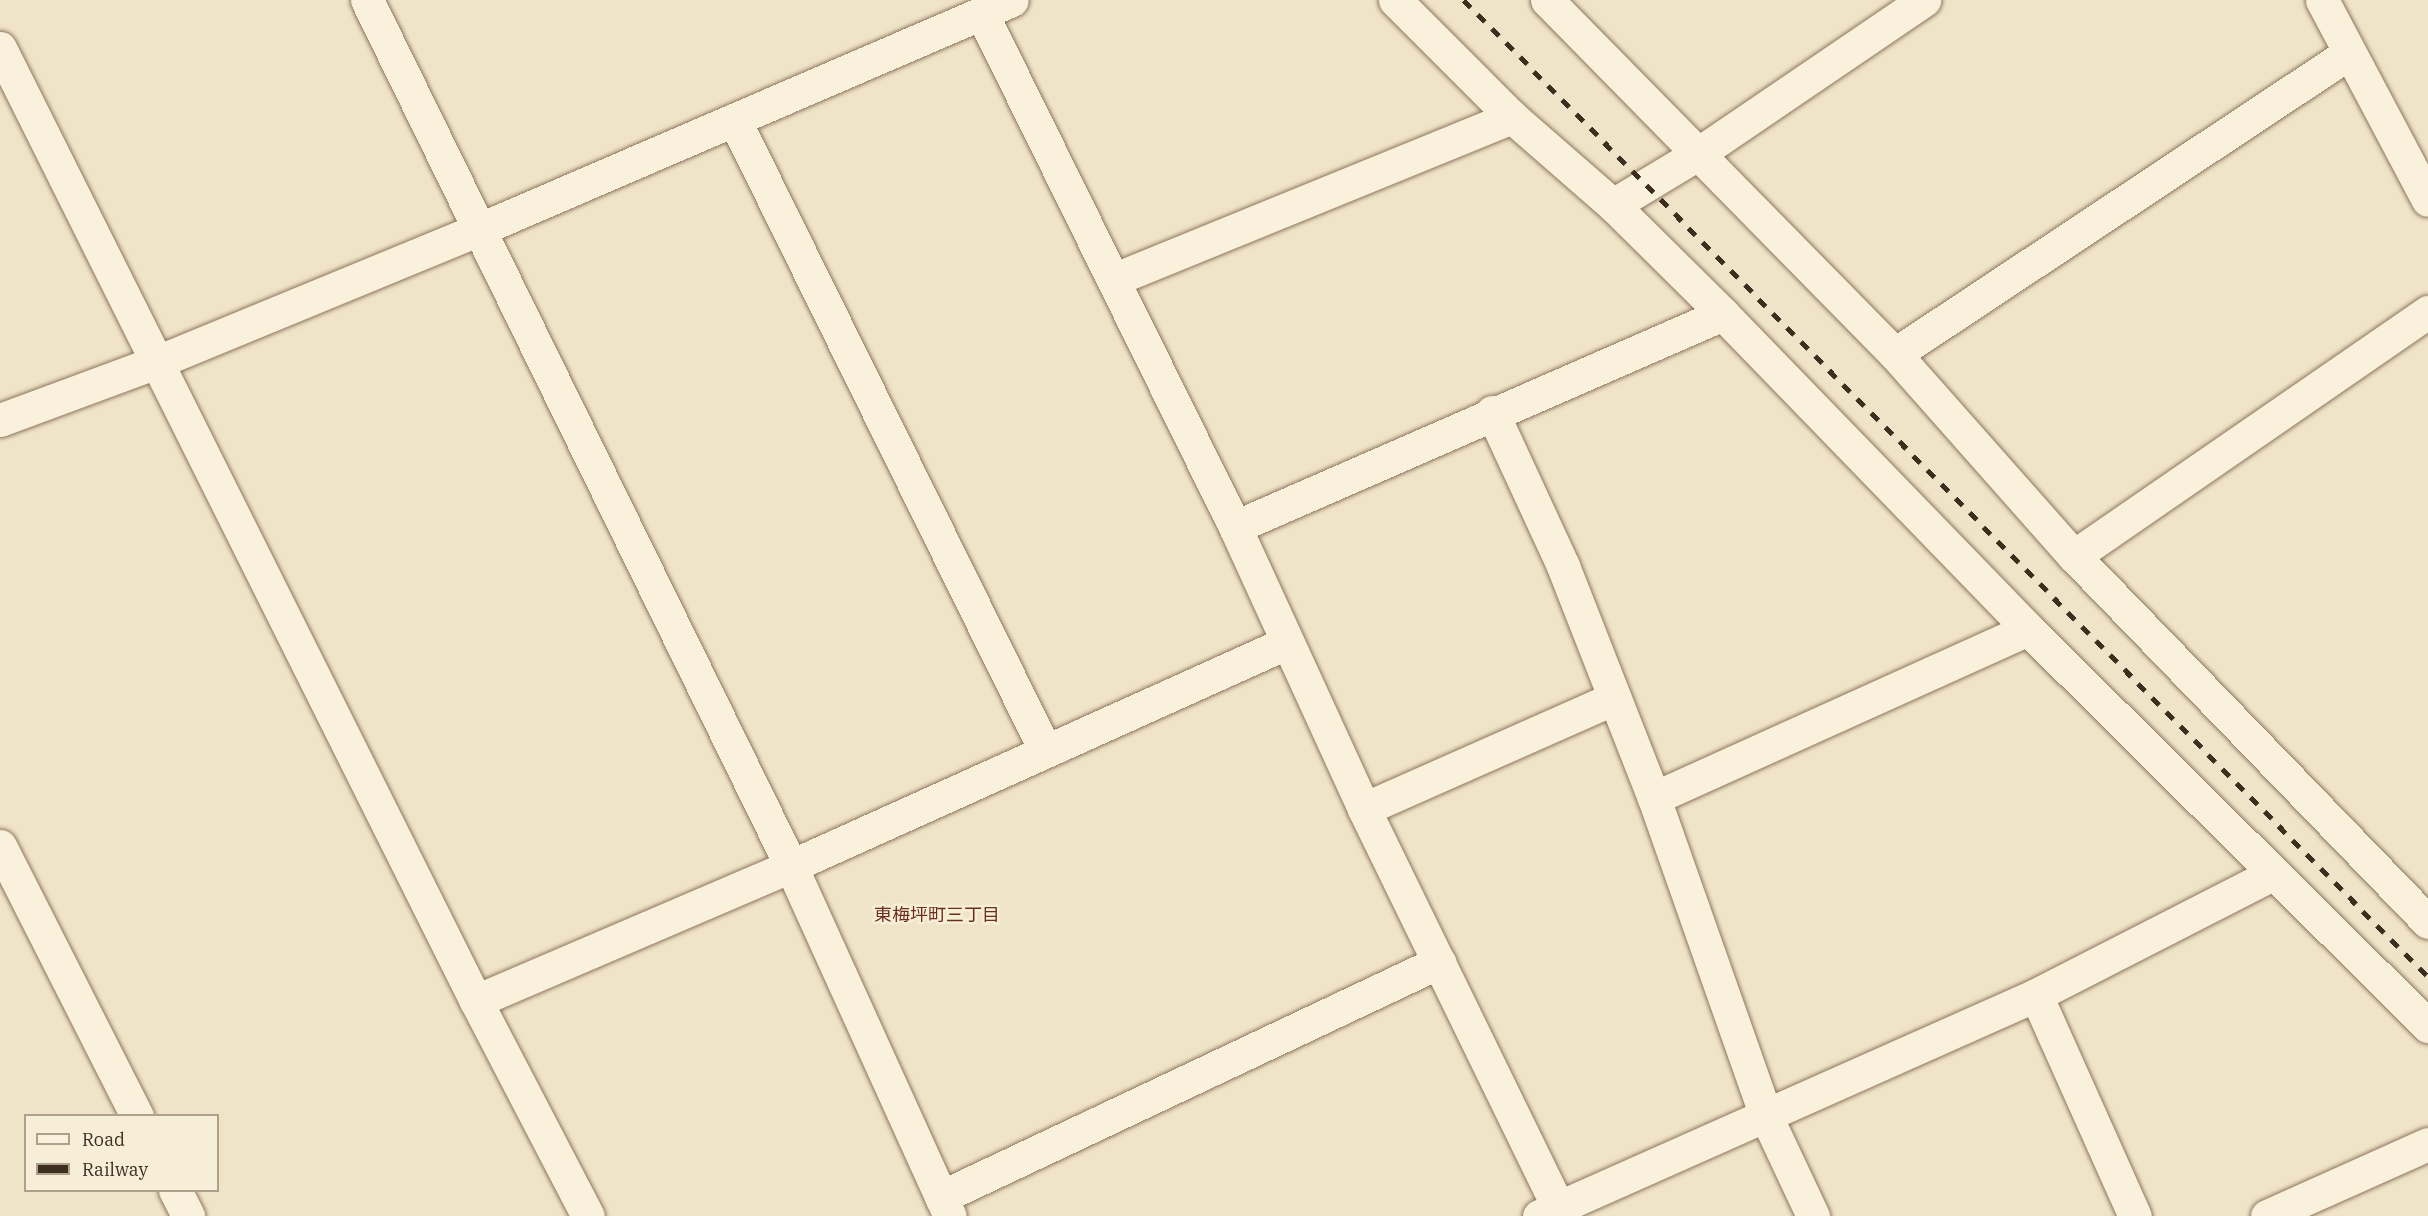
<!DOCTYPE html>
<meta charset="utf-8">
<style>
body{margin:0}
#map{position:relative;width:2428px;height:1216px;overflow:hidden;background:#f0e4c8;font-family:"IBM Plex Serif","Noto Sans JP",serif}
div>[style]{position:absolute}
.roads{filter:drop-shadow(0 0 2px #8d765c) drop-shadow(0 0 2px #8d765c)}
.minor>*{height:33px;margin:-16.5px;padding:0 16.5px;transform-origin:16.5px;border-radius:16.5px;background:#faf1dc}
.tertiary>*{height:33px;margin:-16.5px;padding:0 16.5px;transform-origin:16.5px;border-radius:16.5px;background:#faf1dc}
.rail>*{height:4.5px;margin-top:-2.25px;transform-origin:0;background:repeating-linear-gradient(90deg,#3d2e20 0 10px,transparent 0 20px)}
span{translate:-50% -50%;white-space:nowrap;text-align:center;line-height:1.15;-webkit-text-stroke:5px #f7eed8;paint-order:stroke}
.neighbourhood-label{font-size:18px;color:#6b2e1e}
.legend{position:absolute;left:24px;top:1114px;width:195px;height:78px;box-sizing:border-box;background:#f7eed8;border:2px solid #ada18e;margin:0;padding:8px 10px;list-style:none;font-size:18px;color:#3d2e20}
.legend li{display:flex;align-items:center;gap:12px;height:30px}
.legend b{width:30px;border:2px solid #ada18e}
</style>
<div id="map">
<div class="roads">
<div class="minor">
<div style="left:367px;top:0;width:964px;rotate:63.91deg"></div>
<div style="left:791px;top:866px;width:384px;rotate:65.6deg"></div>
<div style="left:1395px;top:0;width:165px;rotate:45deg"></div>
<div style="left:1512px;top:117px;width:134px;rotate:41.1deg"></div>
<div style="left:1613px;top:205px;width:155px;rotate:44.7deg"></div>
<div style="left:1723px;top:314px;width:438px;rotate:45.9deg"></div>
<div style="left:2028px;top:629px;width:564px;rotate:44.78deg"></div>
<div style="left:1547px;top:0;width:496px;rotate:45.5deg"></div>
<div style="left:1895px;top:354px;width:270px;rotate:48.5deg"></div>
<div style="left:2074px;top:556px;width:509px;rotate:45.95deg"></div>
<div style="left:2322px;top:0;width:226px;rotate:62.1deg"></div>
<div style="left:982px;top:14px;width:572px;rotate:63.75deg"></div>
<div style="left:1235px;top:527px;width:310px;rotate:65.4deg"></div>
<div style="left:1364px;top:809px;width:444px;rotate:64deg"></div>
<div style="left:735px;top:121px;width:701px;rotate:63.76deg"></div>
<div style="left:1613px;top:205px;width:97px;rotate:-31.1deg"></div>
<div style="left:1115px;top:279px;width:429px;rotate:-22.2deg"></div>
<div style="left:1895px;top:354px;width:545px;rotate:-33.54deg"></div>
<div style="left:157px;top:362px;width:347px;rotate:-22.4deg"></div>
<div style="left:478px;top:230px;width:581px;rotate:-23.3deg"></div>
<div style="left:1492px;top:412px;width:170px;rotate:65.2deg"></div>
<div style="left:1563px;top:566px;width:249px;rotate:68.6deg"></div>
<div style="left:1654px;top:798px;width:335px;rotate:70.6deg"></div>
<div style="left:1765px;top:1114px;width:113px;rotate:64.8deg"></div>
<div style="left:1235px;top:527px;width:532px;rotate:-23.58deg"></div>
<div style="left:2074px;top:556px;width:430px;rotate:-34.6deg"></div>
<div style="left:1654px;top:798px;width:410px;rotate:-24.3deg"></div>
<div style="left:1364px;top:809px;width:274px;rotate:-23.9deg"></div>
<div style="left:0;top:846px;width:303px;rotate:63.1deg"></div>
<div style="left:2036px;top:995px;width:242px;rotate:65.9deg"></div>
<div style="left:476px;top:1001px;width:343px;rotate:-23.2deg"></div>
<div style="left:791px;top:866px;width:543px;rotate:-24.25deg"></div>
<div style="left:175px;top:1190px;width:29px;rotate:63deg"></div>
<div style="left:941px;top:1197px;width:551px;rotate:-25.26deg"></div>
<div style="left:1539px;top:1216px;width:544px;rotate:-23.97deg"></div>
<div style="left:2036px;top:995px;width:267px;rotate:-27.1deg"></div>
<div style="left:2267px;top:1216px;width:176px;rotate:-24.1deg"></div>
</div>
<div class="tertiary">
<div style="left:0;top:48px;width:1065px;rotate:63.46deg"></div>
<div style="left:476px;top:1001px;width:242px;rotate:62.5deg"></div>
<div style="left:1696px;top:155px;width:276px;rotate:-34.2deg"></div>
<div style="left:0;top:420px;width:167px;rotate:-20.3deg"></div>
</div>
</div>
<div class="rail">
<div style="left:1464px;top:0;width:1373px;rotate:45.38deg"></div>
</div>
<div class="neighbourhood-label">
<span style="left:937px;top:915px">東梅坪町三丁目</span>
</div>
<ul class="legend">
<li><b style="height:8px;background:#faf1dc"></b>Road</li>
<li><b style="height:8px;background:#3d2e20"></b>Railway</li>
</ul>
</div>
